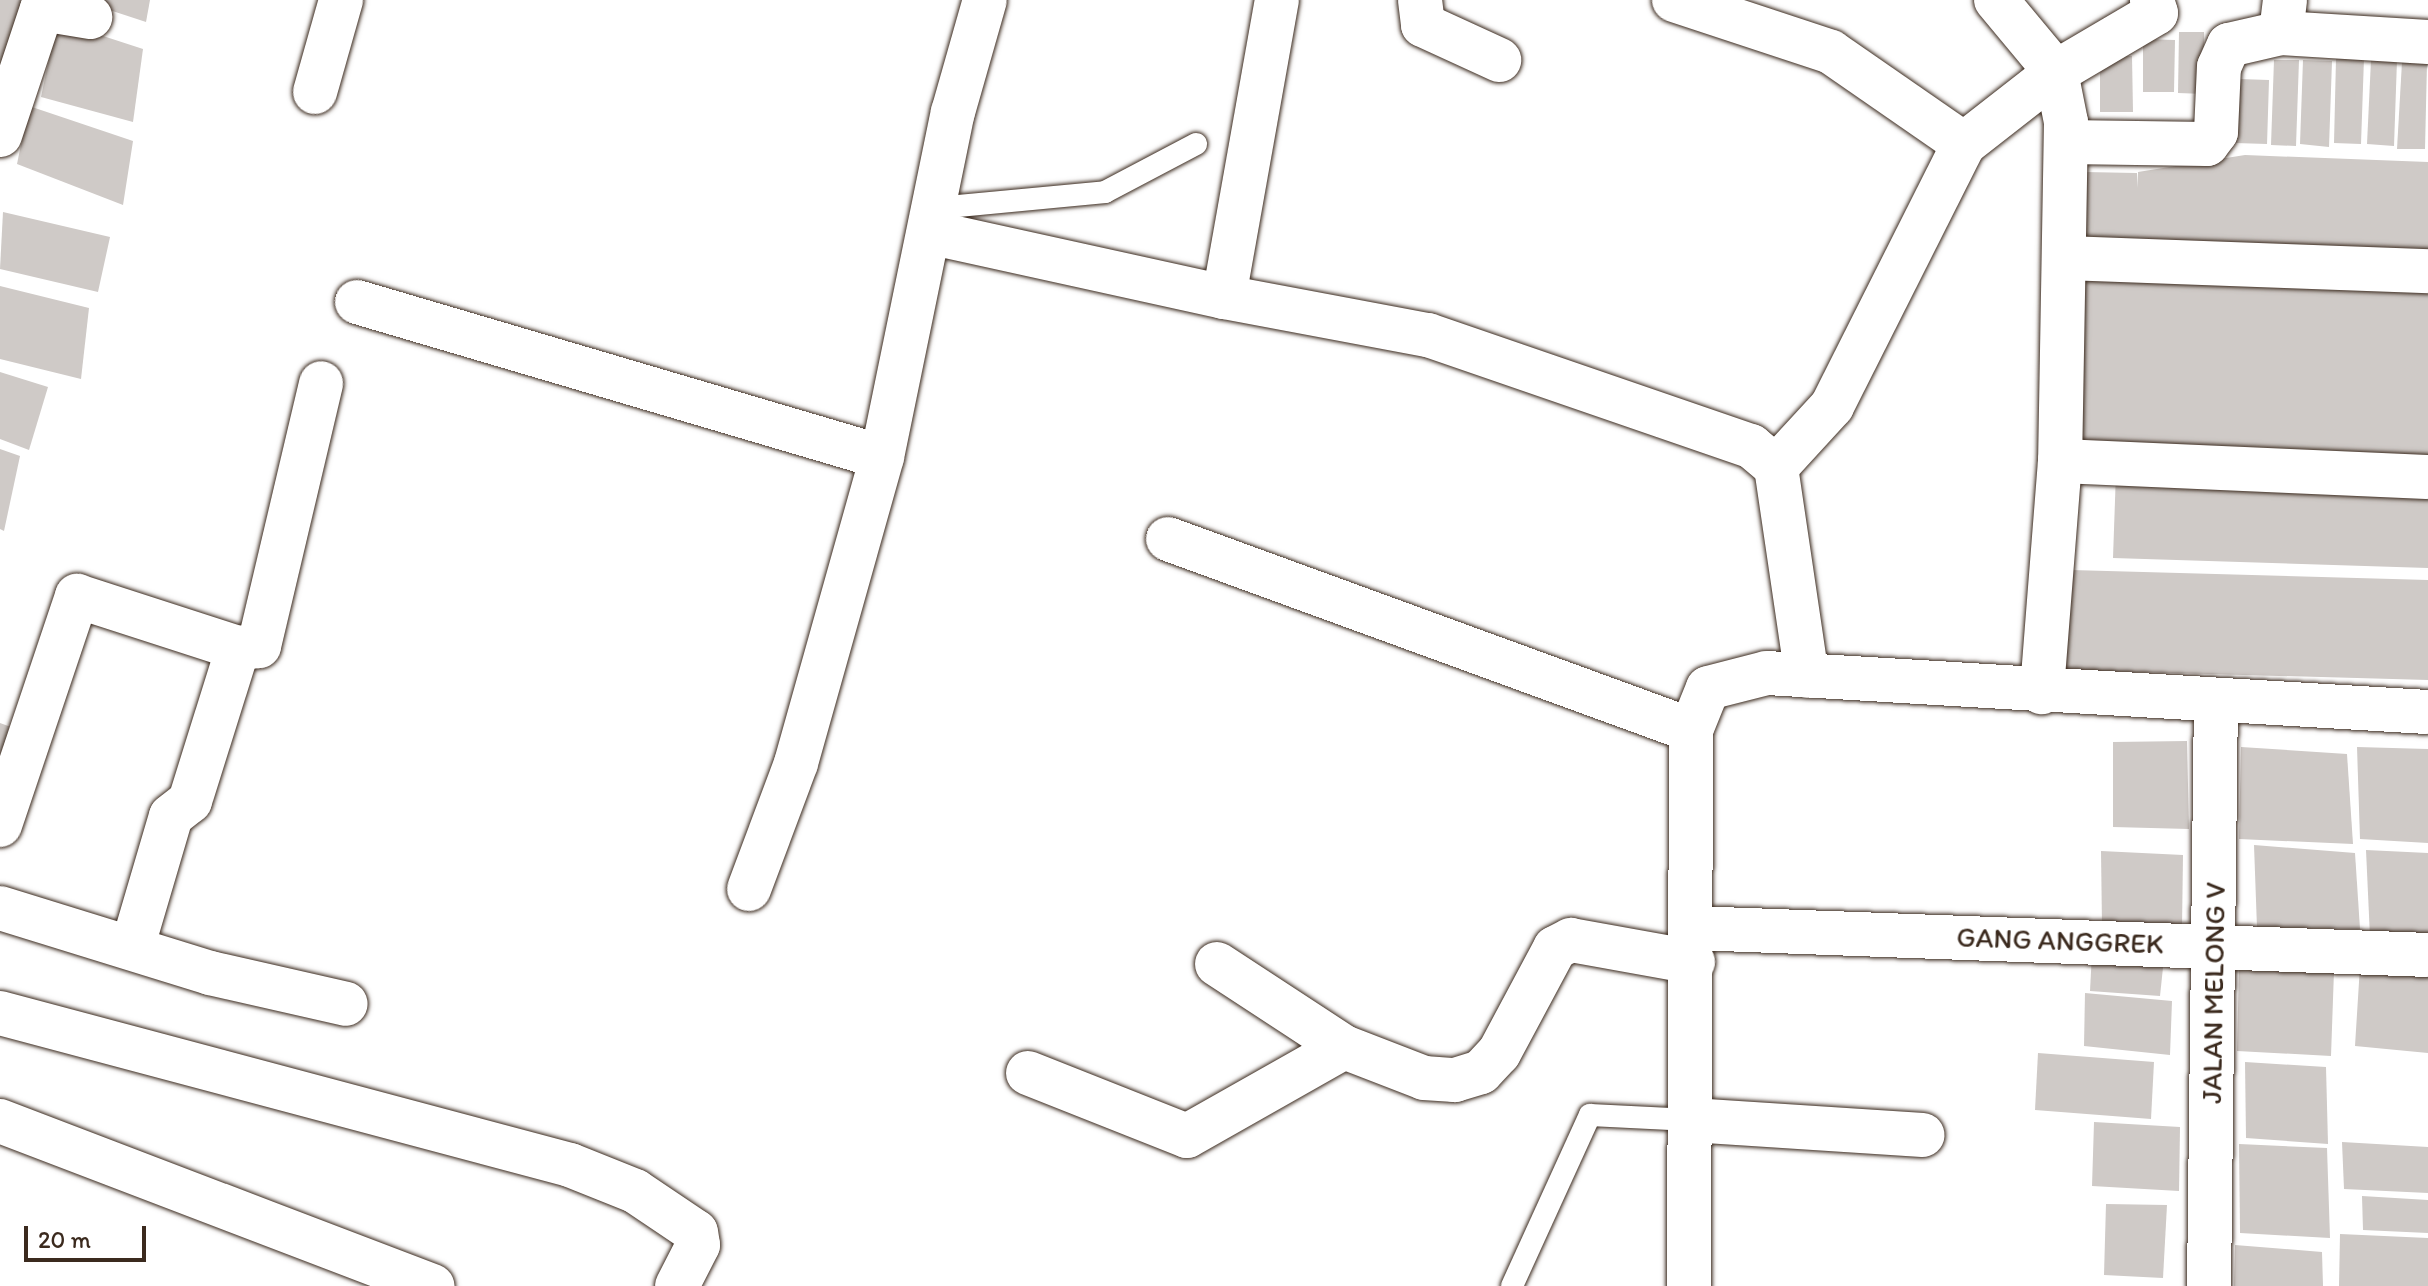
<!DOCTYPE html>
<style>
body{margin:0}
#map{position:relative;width:2428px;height:1286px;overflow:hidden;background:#fff;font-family:Itim,sans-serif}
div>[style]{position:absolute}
.building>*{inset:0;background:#cfcac7}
.roads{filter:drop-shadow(0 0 2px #3b2a1e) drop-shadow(0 0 2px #3b2a1e)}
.service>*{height:22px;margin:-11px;padding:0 11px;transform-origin:11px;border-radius:11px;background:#fff}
.minor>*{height:44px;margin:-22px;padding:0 22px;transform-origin:22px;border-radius:22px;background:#fff}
span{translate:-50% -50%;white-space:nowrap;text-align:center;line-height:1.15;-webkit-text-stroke:6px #fff;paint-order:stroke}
.street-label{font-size:28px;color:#3b2a1e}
.scale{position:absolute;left:24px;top:1226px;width:122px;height:36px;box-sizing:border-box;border:4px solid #3b2a1e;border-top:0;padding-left:10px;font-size:24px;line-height:28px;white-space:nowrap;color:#3b2a1e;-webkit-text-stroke:6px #fff;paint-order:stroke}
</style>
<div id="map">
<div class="building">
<div style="clip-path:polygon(0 0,29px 0,0 82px)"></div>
<div style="clip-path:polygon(79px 0,150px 0,146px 22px)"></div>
<div style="clip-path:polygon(57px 21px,143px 49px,133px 122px,41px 97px)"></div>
<div style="clip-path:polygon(2179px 32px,2204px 32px,2205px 94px,2178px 93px)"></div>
<div style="clip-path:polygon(2143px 39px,2175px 40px,2174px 92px,2143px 92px)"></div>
<div style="clip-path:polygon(2100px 56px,2132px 56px,2133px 112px,2100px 112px)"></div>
<div style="clip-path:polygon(2364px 58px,2361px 144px,2334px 143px,2336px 59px)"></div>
<div style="clip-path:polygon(2274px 60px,2299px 60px,2296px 146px,2271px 145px)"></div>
<div style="clip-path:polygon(2303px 60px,2332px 61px,2329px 147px,2300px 144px)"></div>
<div style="clip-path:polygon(2371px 60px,2397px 60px,2394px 146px,2367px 144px)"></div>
<div style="clip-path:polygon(2402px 62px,2427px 63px,2425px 149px,2397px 149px)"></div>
<div style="clip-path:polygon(2239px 79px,2269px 80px,2267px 144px,2235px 143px)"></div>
<div style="clip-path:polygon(29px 106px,133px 141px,123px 205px,17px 164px)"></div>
<div style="clip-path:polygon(2245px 155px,2428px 162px,2428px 255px,2082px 245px,2084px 172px,2137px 173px,2138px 188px,2138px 172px)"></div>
<div style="clip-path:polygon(3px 212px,110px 237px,98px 292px,0 269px)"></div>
<div style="clip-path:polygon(2071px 268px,2428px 279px,2428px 459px,2066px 448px)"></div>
<div style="clip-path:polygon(0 286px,89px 308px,81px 379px,0 359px)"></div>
<div style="clip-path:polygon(0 372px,48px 387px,29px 450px,0 439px)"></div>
<div style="clip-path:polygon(0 449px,20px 456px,4px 531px,0 529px)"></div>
<div style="clip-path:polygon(2116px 472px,2428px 482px,2428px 568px,2113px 558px)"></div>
<div style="clip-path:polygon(2071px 570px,2428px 580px,2428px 680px,2066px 670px)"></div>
<div style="clip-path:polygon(0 723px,11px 727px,0 760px)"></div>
<div style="clip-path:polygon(2187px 741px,2189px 829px,2113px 827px,2113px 742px)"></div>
<div style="clip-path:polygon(2241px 747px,2347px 754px,2353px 844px,2239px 839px)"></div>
<div style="clip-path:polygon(2357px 747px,2428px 749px,2428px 843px,2360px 839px)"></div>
<div style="clip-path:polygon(2254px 845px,2355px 853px,2360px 929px,2257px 928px)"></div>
<div style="clip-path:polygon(2366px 850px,2428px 853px,2428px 939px,2370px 937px)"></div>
<div style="clip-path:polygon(2101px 851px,2183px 855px,2182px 929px,2102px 926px)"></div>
<div style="clip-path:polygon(2092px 953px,2164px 958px,2160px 996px,2090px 991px)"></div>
<div style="clip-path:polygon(2360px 966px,2428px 969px,2428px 1053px,2355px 1046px)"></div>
<div style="clip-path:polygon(2239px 968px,2334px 971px,2331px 1056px,2237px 1051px)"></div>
<div style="clip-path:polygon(2085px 993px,2172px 1001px,2170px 1055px,2084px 1046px)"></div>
<div style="clip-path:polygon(2038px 1053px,2154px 1062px,2151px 1119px,2035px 1110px)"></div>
<div style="clip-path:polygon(2245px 1062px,2326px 1067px,2328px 1144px,2246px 1138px)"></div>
<div style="clip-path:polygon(2094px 1122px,2180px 1127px,2179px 1191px,2092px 1186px)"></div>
<div style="clip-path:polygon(2342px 1142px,2428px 1147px,2428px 1193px,2344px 1189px)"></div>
<div style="clip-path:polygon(2239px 1144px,2327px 1148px,2330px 1238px,2240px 1233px)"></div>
<div style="clip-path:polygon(2362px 1196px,2428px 1200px,2428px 1233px,2363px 1230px)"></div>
<div style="clip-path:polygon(2106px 1204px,2167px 1205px,2163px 1278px,2104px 1275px)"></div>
<div style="clip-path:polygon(2340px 1234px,2428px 1238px,2428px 1286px,2339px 1286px)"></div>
<div style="clip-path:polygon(2235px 1245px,2322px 1252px,2323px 1286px,2234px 1286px)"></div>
</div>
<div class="roads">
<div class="service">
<div style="left:937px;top:208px;width:169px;rotate:-5.4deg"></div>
<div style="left:1105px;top:192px;width:103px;rotate:-27.8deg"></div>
<div style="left:1512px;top:1286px;width:188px;rotate:-65.5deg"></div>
<div style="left:1590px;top:1115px;width:101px;rotate:2.8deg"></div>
</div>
<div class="minor">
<div style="left:1420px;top:0;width:25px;rotate:83deg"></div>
<div style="left:1423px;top:25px;width:84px;rotate:24.7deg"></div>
<div style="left:1674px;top:0;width:165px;rotate:18.3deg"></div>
<div style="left:1831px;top:52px;width:162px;rotate:34.7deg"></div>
<div style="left:1996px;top:0;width:94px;rotate:50.2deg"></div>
<div style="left:2056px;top:72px;width:51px;rotate:78.7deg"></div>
<div style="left:2066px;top:122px;width:339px;rotate:91deg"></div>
<div style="left:2060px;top:461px;width:232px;rotate:94.5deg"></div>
<div style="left:2285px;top:0;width:33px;rotate:97deg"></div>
<div style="left:2281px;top:33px;width:147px;rotate:3.5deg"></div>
<div style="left:315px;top:92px;width:96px;rotate:-74.2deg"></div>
<div style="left:0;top:135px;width:133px;rotate:-71.6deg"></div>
<div style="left:42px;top:9px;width:49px;rotate:9.5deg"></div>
<div style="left:2066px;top:142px;width:141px;rotate:0.8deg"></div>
<div style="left:2207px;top:144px;width:15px;rotate:-53deg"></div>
<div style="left:2216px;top:132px;width:65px;rotate:-87.4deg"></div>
<div style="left:2219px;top:67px;width:24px;rotate:-66deg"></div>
<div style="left:2229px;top:45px;width:53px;rotate:-13deg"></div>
<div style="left:933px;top:233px;width:298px;rotate:12.4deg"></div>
<div style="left:1224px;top:297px;width:302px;rotate:-79.9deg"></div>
<div style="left:2067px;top:258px;width:361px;rotate:2.1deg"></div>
<div style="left:1224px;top:297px;width:208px;rotate:10.6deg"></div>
<div style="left:1428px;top:335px;width:342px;rotate:19deg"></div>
<div style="left:1751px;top:446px;width:33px;rotate:40deg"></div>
<div style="left:1776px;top:467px;width:211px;rotate:81.6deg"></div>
<div style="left:357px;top:302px;width:547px;rotate:16.45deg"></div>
<div style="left:2060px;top:461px;width:368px;rotate:2.5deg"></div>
<div style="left:1776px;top:467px;width:83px;rotate:-47.4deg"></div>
<div style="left:1832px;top:406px;width:293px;rotate:-63.3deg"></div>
<div style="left:1964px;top:144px;width:117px;rotate:-38deg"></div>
<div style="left:2056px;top:72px;width:116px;rotate:-30.5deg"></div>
<div style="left:2156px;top:13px;width:14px;rotate:-107deg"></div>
<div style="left:1168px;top:539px;width:557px;rotate:20.06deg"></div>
<div style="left:0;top:825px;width:242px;rotate:-71.4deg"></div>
<div style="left:77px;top:596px;width:169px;rotate:17.9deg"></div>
<div style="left:238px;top:648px;width:21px;rotate:-5deg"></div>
<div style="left:259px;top:646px;width:270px;rotate:-76.7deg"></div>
<div style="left:749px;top:889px;width:134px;rotate:-69.5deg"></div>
<div style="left:796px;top:763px;width:318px;rotate:-74.3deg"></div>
<div style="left:882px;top:457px;width:352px;rotate:-78.4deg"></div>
<div style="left:953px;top:112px;width:116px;rotate:-74.1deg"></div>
<div style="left:0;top:908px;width:220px;rotate:17.2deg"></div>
<div style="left:210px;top:973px;width:139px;rotate:12.8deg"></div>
<div style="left:1693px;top:928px;width:735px;rotate:2.1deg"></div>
<div style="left:133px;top:945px;width:134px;rotate:-73.6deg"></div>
<div style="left:171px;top:816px;width:24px;rotate:-38deg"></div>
<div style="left:190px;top:801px;width:160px;rotate:-72.6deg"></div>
<div style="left:1217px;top:964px;width:152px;rotate:33.2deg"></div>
<div style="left:1344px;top:1047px;width:86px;rotate:21.2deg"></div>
<div style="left:1424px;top:1078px;width:31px;rotate:4deg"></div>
<div style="left:1455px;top:1080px;width:27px;rotate:-17deg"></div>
<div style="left:1481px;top:1072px;width:26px;rotate:-47deg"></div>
<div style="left:1499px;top:1053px;width:119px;rotate:-61.9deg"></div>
<div style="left:1555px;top:948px;width:18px;rotate:-27deg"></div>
<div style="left:1571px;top:940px;width:124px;rotate:10.2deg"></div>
<div style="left:0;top:1013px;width:590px;rotate:14.93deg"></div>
<div style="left:570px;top:1165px;width:70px;rotate:21.8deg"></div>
<div style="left:635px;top:1191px;width:73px;rotate:33.9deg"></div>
<div style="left:696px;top:1232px;width:13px;rotate:81deg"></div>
<div style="left:698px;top:1245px;width:46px;rotate:117.1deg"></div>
<div style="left:1028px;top:1073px;width:171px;rotate:21.6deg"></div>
<div style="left:1187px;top:1136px;width:180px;rotate:-29.5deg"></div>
<div style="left:1691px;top:1120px;width:232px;rotate:3.7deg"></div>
<div style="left:0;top:1121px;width:463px;rotate:20.9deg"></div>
<div style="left:1689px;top:1286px;width:556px;rotate:-89.79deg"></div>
<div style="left:1691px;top:730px;width:45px;rotate:-68deg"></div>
<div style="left:1708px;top:688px;width:61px;rotate:-14.3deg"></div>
<div style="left:1767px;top:673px;width:662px;rotate:3.38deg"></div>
<div style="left:2209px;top:1286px;width:586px;rotate:-89.32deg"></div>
</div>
</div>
<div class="street-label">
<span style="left:2060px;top:940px;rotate:2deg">GANG ANGGREK</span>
<span style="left:2213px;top:993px;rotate:-89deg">JALAN MELONG V</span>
</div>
<div class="scale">20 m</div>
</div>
